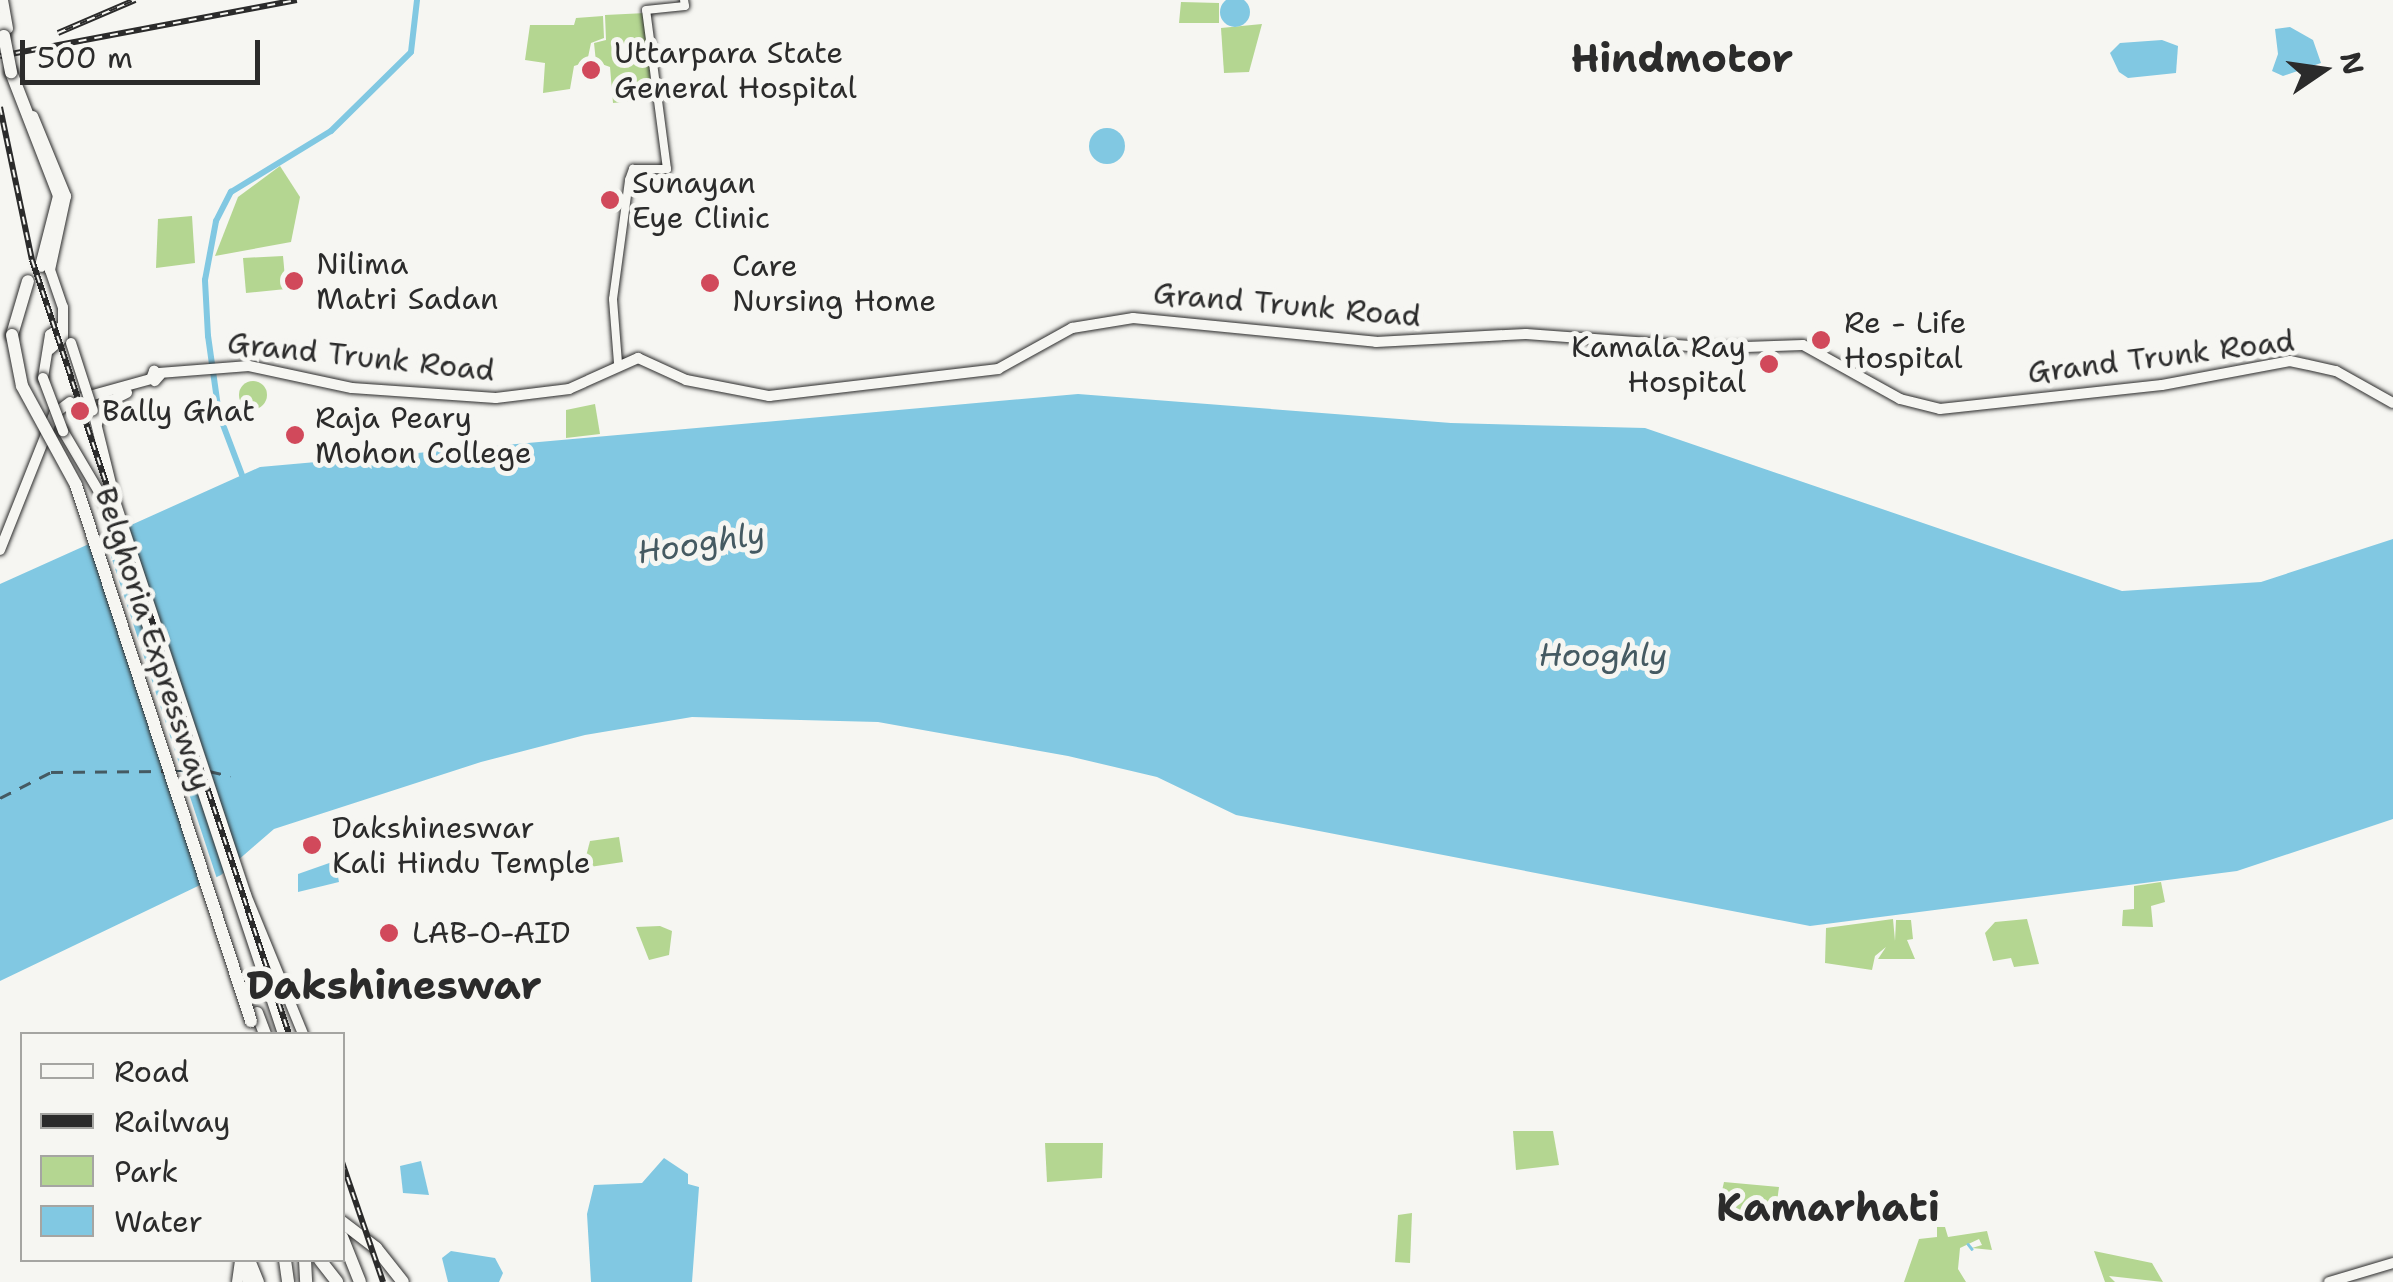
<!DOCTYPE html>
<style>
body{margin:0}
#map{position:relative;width:2393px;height:1282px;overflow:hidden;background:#f6f6f2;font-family:"Shantell Sans",sans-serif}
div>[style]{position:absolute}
.green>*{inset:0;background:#b4d691}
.round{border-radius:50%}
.water>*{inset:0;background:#81c8e2}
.pier>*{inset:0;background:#f6f6f2}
.stream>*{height:2.5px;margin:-1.25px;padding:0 1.25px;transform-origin:1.25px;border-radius:1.25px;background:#81c8e2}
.river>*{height:6px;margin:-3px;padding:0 3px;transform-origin:3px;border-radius:3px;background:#81c8e2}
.ferry>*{height:2.5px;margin-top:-1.25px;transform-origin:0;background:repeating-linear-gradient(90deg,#455a62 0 12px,transparent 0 22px)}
.roads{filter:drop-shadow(0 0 2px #2b2b2b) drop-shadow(0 0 2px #2b2b2b)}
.secondary>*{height:8px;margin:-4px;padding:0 4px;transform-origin:4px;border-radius:4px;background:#f6f6f2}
.primary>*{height:10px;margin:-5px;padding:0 5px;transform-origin:5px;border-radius:5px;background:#f6f6f2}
.highway>*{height:12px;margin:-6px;padding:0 6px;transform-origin:6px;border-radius:6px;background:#f6f6f2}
.rail>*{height:6px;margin-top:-3px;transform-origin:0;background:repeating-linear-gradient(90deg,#f6f6f2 0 8px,#2b2b2b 0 16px);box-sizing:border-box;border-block:2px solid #2b2b2b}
.bridges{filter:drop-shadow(0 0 2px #2b2b2b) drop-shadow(0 0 2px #2b2b2b)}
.primary-bridge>*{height:10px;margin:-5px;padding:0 5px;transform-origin:5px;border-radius:5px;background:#f6f6f2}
.highway-bridge>*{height:12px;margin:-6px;padding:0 6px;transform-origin:6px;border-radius:6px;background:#f6f6f2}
.dots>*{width:28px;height:28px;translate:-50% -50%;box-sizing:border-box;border:5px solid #f6f6f2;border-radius:50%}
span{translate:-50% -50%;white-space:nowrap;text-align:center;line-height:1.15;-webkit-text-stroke:10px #f6f6f2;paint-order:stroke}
.poi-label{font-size:30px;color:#2b2b2b}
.left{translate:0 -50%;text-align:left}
.right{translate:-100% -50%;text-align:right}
.street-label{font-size:30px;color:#2b2b2b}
.water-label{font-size:32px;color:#455a62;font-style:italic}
.district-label{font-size:40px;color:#2b2b2b;font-weight:700}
.legend{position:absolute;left:20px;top:1032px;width:325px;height:230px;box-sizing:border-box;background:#f6f6f2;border:2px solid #a5a5a2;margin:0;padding:12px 18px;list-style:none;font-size:30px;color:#2b2b2b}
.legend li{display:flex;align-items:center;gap:20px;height:50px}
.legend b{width:50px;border:2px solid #a5a5a2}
.north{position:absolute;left:2273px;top:20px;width:100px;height:100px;-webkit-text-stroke:8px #f6f6f2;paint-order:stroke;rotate:77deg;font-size:28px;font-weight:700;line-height:40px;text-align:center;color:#2b2b2b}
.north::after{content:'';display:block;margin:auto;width:35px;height:45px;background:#2b2b2b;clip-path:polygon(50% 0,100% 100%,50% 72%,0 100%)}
.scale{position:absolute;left:20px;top:40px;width:240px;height:45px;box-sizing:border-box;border:5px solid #2b2b2b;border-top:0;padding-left:12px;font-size:30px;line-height:35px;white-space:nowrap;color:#2b2b2b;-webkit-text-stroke:8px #f6f6f2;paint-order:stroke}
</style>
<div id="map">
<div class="green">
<div style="clip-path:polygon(1181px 2px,1219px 3px,1219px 23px,1179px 23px)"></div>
<div style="clip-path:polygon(646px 13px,651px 91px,643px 92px,643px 100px,613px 103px,610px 67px,596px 62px,594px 43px,606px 40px,605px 15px)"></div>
<div style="clip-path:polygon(603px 16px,604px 38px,591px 43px,587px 62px,574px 66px,570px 89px,543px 93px,545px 63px,525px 60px,530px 25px,574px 25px,576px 18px)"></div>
<div style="clip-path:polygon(1262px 24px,1249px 72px,1224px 73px,1221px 28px)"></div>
<div style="clip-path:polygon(280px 166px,300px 197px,291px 242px,215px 256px,238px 197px)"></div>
<div style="clip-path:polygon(192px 216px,195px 263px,156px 268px,158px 219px)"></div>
<div style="clip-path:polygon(283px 256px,286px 289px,246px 293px,243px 258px)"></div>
<div class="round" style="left:239px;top:381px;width:28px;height:28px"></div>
<div style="clip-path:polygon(595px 404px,600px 434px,566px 438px,566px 410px)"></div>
<div style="clip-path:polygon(619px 837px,623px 862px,583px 868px,590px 841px)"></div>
<div style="clip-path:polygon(2161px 882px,2165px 902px,2151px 906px,2153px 927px,2122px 926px,2123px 910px,2134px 909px,2134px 886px)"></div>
<div style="clip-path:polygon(1893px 919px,1895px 941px,1896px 920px,1911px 920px,1913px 939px,1907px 940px,1915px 959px,1878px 959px,1886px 947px,1875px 956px,1872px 970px,1825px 963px,1826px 928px)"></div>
<div style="clip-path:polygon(2027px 919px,2039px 964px,2014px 967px,2011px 958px,1993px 961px,1985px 933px,1995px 922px)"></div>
<div style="clip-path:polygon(660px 926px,672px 931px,669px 955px,649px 960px,636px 927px)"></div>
<div style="clip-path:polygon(1513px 1131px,1553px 1131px,1559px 1165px,1516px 1170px)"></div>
<div style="clip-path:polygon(1045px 1143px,1103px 1143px,1102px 1178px,1047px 1182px)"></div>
<div style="clip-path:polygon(1724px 1182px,1779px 1187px,1774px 1224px,1716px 1217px)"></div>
<div style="clip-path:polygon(1412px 1213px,1410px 1263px,1395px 1262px,1398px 1215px)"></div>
<div style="clip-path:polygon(1937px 1227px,1945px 1227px,1948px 1237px,1987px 1231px,1992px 1250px,1972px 1248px,1982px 1245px,1979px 1239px,1960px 1248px,1958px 1269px,1966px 1282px,1904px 1282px,1919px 1239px,1937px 1237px)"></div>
<div style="clip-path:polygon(2094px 1251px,2152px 1263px,2163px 1282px,2109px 1276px,2115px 1282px,2105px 1282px)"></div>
</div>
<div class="water">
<div class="round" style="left:1220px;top:-3px;width:30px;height:30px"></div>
<div style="clip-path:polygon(2290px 27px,2313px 40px,2321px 63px,2283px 76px,2272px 71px,2278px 54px,2275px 29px)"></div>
<div style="clip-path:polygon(2162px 40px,2178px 46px,2176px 73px,2128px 78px,2119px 72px,2110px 53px,2120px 43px)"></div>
<div class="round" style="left:1089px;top:128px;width:36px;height:36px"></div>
<div style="clip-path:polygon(1078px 394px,1451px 423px,1645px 428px,2122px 591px,2261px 582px,2393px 539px,2393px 819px,2237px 871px,1810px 926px,1236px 815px,1157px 777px,1068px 756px,878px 722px,692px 717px,585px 735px,481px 762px,274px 829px,221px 875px,0 981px,0 584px,260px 467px)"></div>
<div style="clip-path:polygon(335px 861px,339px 882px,298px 892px,298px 874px)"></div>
<div style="clip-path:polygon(664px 1158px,688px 1174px,688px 1184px,699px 1187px,692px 1282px,591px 1282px,587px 1214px,594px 1185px,642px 1183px)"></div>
<div style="clip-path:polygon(421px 1161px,429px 1195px,403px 1193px,400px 1166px)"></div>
<div style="clip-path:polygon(451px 1251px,495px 1258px,503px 1273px,499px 1282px,448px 1282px,442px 1258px)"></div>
</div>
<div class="pier">
<div style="clip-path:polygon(104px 535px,218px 882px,206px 888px,89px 536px)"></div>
</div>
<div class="stream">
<div style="left:1968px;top:1244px;width:6px;rotate:51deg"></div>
</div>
<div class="river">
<div style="left:242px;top:475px;width:65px;rotate:-110.7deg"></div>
<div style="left:219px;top:414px;width:79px;rotate:-98deg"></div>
<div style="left:208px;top:336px;width:56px;rotate:-93.1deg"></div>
<div style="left:205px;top:280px;width:60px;rotate:-79.4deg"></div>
<div style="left:216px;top:221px;width:33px;rotate:-63deg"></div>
<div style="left:231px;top:192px;width:117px;rotate:-31.4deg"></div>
<div style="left:331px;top:131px;width:112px;rotate:-44.6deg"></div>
<div style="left:411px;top:52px;width:52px;rotate:-83.4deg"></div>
</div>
<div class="ferry">
<div style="left:174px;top:771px;width:17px"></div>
<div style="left:209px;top:771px;width:22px;rotate:13deg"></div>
<div style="left:0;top:798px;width:57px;rotate:-27deg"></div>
<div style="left:51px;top:772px;width:115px;rotate:-0.5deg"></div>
</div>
<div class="roads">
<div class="secondary">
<div style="left:618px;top:363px;width:64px;rotate:-94.5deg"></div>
<div style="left:613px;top:299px;width:120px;rotate:-82.3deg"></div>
<div style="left:629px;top:180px;width:12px;rotate:-70deg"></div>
<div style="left:633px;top:169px;width:34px"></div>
<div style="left:667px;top:169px;width:160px;rotate:-97.5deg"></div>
<div style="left:646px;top:10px;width:39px;rotate:-6deg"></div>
<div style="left:685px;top:6px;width:6px;rotate:-99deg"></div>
</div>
<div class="primary">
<div style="left:3px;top:0;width:29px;rotate:80deg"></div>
<div style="left:33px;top:116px;width:87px;rotate:67.6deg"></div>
<div style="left:66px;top:196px;width:76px;rotate:102.2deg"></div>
<div style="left:50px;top:270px;width:39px;rotate:71deg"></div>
<div style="left:63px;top:307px;width:31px;rotate:90deg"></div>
<div style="left:63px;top:338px;width:18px;rotate:139deg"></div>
<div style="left:159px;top:373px;width:90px;rotate:-4.4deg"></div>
<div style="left:249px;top:366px;width:105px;rotate:12.1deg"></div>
<div style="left:352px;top:388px;width:144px;rotate:4deg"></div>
<div style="left:496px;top:398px;width:74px;rotate:-7deg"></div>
<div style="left:569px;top:389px;width:76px;rotate:-24.2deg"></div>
<div style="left:638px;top:358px;width:53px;rotate:24.6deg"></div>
<div style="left:686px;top:380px;width:85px;rotate:10.9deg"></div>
<div style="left:769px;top:396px;width:231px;rotate:-6.7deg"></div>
<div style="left:998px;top:369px;width:85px;rotate:-29deg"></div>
<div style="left:1072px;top:328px;width:62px;rotate:-9.3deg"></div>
<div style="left:1133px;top:318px;width:244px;rotate:5.6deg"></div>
<div style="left:1376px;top:342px;width:150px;rotate:-3.1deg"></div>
<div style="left:1526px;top:334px;width:192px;rotate:4.2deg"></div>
<div style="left:1717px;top:348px;width:86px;rotate:-2deg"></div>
<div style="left:1803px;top:345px;width:111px;rotate:29.1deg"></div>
<div style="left:1900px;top:399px;width:41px;rotate:14deg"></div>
<div style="left:1940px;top:409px;width:223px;rotate:-6.2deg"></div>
<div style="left:2162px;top:385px;width:130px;rotate:-10.6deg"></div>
<div style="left:2290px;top:361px;width:47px;rotate:12.3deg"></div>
<div style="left:2336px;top:371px;width:65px;rotate:29.3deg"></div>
<div style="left:43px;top:378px;width:44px;rotate:-80.8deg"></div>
<div style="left:50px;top:335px;width:15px;rotate:-37deg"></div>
<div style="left:82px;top:398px;width:72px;rotate:-15.4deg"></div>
<div style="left:151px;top:379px;width:9px;rotate:-69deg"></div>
<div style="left:154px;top:371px;width:7px;rotate:34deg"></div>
<div style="left:160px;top:375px;width:8px;rotate:130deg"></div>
<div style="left:93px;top:411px;width:96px;rotate:76.1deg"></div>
<div style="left:116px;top:504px;width:412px;rotate:71.6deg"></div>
<div style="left:246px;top:895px;width:150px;rotate:67.7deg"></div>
<div style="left:97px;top:424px;width:20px;rotate:-72deg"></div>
<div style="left:103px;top:405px;width:27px;rotate:-27deg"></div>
<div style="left:63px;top:431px;width:88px;rotate:59.4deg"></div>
<div style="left:108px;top:507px;width:555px;rotate:71.63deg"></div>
<div style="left:0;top:550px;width:146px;rotate:-68.3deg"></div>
<div style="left:54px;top:414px;width:20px;rotate:-37deg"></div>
<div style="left:246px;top:1260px;width:22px;rotate:87deg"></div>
<div style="left:237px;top:1282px;width:22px;rotate:-82deg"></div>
<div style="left:2329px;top:1282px;width:67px;rotate:-16.5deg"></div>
</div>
<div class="highway">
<div style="left:0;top:18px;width:18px;rotate:77deg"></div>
<div style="left:11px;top:72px;width:133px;rotate:68.8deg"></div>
<div style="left:59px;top:196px;width:72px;rotate:104.4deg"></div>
<div style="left:12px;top:335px;width:56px;rotate:-73.5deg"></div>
<div style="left:257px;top:1013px;width:22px;rotate:69deg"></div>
<div style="left:342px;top:1222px;width:43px;rotate:37.4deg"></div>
<div style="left:376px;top:1248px;width:43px;rotate:51.5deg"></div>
<div style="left:342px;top:1237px;width:48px;rotate:68.2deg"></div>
<div style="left:249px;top:1260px;width:24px;rotate:68deg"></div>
<div style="left:320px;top:1260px;width:28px;rotate:52deg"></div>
</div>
</div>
<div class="rail">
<div style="left:58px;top:33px;width:84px;rotate:-23.2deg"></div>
<div style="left:0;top:56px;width:302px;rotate:-10.7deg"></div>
<div style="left:0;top:107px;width:156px;rotate:78.2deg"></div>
<div style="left:32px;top:260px;width:816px;rotate:71.63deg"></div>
<div style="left:342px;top:1162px;width:127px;rotate:71.1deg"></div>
</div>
<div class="bridges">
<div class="primary-bridge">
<div style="left:71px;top:343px;width:71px;rotate:72.1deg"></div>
<div style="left:43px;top:378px;width:57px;rotate:69.3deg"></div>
</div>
<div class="highway-bridge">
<div style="left:4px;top:36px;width:37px;rotate:79deg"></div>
<div style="left:12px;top:335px;width:52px;rotate:78.9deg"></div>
<div style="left:22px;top:386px;width:113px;rotate:61.4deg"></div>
<div style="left:76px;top:485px;width:564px;rotate:71.92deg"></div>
<div style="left:285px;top:1260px;width:22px;rotate:82deg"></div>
<div style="left:305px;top:1260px;width:22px;rotate:87deg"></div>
</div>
</div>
<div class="dots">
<div style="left:591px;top:70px;background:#d1495b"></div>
<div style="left:610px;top:200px;background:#d1495b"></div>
<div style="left:294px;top:281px;background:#d1495b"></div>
<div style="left:710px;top:283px;background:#d1495b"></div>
<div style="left:1821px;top:340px;background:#d1495b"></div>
<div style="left:1769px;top:364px;background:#d1495b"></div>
<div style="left:80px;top:411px;background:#d1495b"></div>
<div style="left:295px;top:435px;background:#d1495b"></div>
<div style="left:312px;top:845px;background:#d1495b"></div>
<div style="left:389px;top:933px;background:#d1495b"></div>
</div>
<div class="poi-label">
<span class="left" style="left:614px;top:70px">Uttarpara State<br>General Hospital</span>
<span class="left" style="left:632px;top:200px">Sunayan<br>Eye Clinic</span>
<span class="left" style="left:316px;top:281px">Nilima<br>Matri Sadan</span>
<span class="left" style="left:732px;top:283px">Care<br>Nursing Home</span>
<span class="left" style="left:1844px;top:340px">Re - Life<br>Hospital</span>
<span class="right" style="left:1746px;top:364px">Kamala Ray<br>Hospital</span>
<span class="left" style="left:102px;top:411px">Bally Ghat</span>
<span class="left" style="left:315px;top:435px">Raja Peary<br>Mohon College</span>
<span class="left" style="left:332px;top:845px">Dakshineswar<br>Kali Hindu Temple</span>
<span class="left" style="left:412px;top:933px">LAB-O-AID</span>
</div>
<div class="street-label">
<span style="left:1287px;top:305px;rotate:5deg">Grand Trunk Road</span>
<span style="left:361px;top:357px;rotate:6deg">Grand Trunk Road</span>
<span style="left:2161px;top:357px;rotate:-7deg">Grand Trunk Road</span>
<span style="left:153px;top:639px;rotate:72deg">Belghoria Expressway</span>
</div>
<div class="water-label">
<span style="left:701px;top:543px;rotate:-9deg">Hooghly</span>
<span style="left:1603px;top:655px">Hooghly</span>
</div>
<div class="district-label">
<span style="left:1682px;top:58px">Hindmotor</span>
<span style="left:394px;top:985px">Dakshineswar</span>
<span style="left:1828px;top:1207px">Kamarhati</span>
</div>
<ul class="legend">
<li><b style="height:12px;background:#f6f6f2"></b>Road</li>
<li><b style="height:12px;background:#2b2b2b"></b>Railway</li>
<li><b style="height:28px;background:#b4d691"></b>Park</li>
<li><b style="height:28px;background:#81c8e2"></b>Water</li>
</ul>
<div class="north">N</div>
<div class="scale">500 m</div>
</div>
